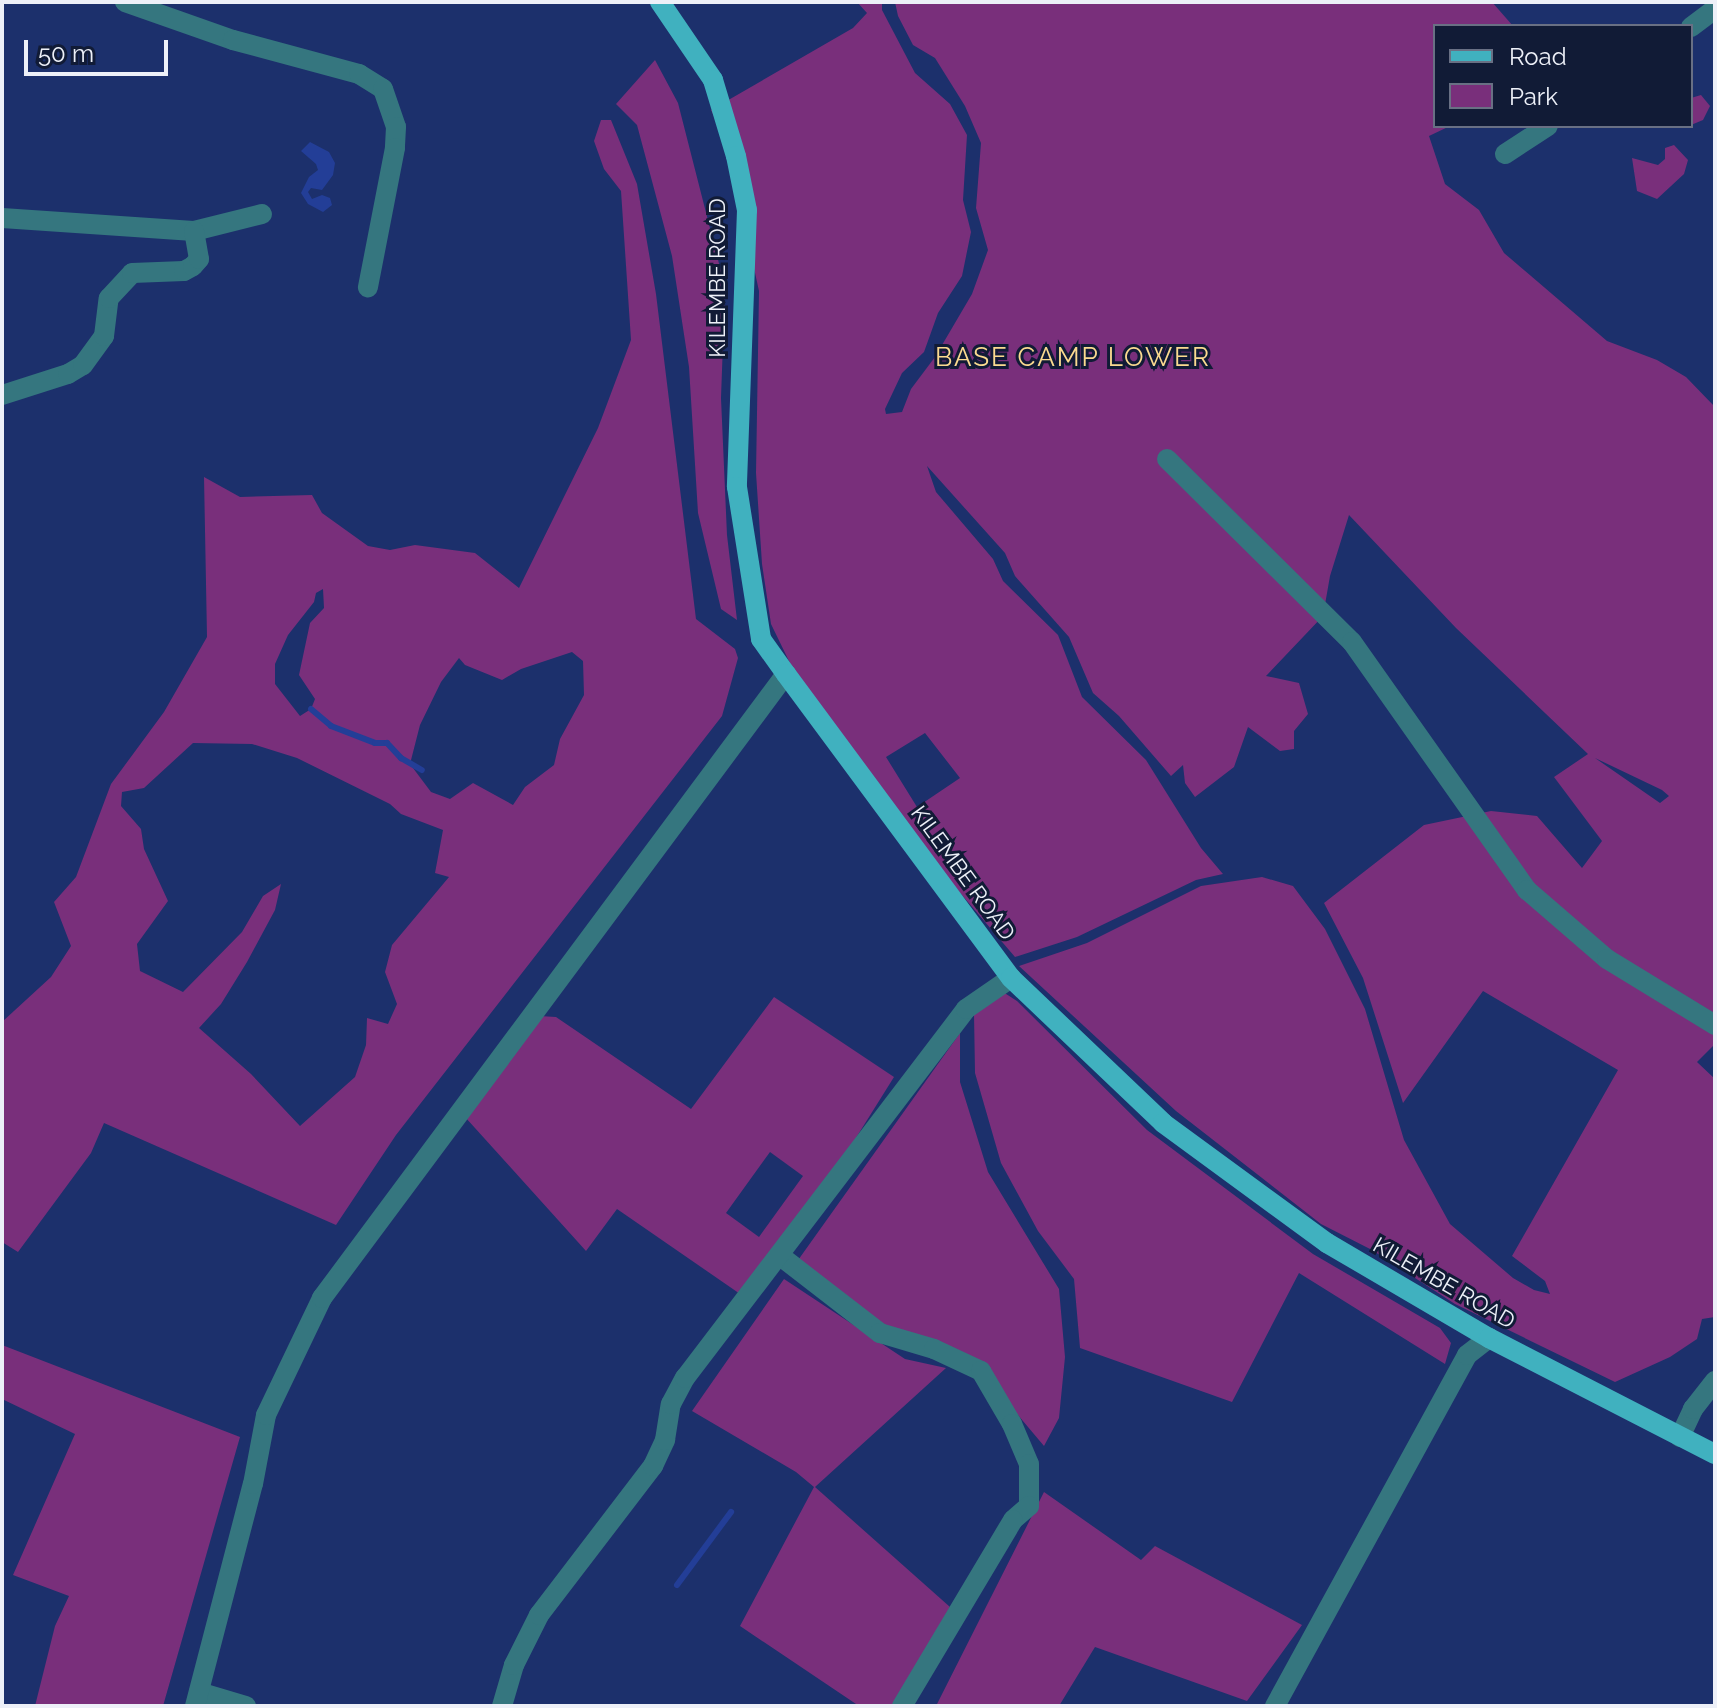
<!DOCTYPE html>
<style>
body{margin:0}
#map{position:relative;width:1717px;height:1708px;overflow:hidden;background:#1c306c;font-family:Raleway,sans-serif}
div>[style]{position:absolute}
.green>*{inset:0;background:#792f7b}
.water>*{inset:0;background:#233e97}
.stream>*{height:6px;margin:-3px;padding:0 3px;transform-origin:3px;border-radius:3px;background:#233e97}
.minor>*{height:20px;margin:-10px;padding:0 10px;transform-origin:10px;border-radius:10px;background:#35767f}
.tertiary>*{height:20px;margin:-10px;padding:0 10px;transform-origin:10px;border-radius:10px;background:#35767f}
.primary>*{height:20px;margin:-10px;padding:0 10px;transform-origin:10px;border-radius:10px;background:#40b1bf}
span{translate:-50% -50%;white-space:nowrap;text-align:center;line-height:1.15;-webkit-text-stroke:6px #111b36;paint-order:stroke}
.street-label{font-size:22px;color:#edf0f8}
.quarter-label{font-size:26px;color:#fbda90;letter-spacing:2px}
.frame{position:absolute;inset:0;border:4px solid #edf0f8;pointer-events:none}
.legend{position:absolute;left:1433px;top:24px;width:260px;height:104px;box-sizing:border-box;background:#111b36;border:2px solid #697084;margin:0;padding:10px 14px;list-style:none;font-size:24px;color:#edf0f8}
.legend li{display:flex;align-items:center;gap:16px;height:40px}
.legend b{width:40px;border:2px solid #697084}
.scale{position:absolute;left:24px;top:40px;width:144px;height:36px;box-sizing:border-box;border:4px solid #edf0f8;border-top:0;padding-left:10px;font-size:24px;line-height:28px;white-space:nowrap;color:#edf0f8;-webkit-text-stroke:6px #111b36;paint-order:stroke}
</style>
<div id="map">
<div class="green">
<div style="clip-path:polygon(evenodd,857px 2px,882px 2px,882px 10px,915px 73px,950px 104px,967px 135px,963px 200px,971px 232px,962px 276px,938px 313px,924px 352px,902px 373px,885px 409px,886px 414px,902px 412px,911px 389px,935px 357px,972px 294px,988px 250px,976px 208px,981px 143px,965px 106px,935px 58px,913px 45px,898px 16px,895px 2px,1492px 2px,1513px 26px,1435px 26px,1435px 126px,1450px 126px,1429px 136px,1445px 184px,1479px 210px,1504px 253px,1607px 341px,1657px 360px,1686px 377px,1715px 407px,1715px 1044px,1697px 1062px,1715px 1079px,1715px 1317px,1702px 1319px,1697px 1339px,1670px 1357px,1615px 1382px,1455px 1304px,1372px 1250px,1321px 1224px,1176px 1111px,1019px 966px,1087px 943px,1201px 886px,1262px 877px,1293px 886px,1325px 929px,1365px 1009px,1404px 1140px,1450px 1224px,1513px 1278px,1534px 1290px,1550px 1294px,1545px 1281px,1512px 1256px,1618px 1070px,1483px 991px,1403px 1103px,1363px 978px,1324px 903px,1424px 825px,1491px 811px,1537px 816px,1582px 868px,1602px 841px,1554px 777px,1588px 754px,1456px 628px,1349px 515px,1330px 576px,1323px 616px,1266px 676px,1299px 683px,1308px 714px,1294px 731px,1294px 749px,1280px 751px,1248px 727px,1234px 767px,1195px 797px,1185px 783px,1183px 765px,1171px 776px,1119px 716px,1093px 693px,1069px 637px,1015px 576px,1005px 553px,927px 466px,936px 492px,993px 559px,1003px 581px,1058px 635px,1082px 697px,1146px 760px,1201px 848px,1223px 874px,1196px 880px,1077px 937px,1015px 957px,860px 776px,805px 694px,771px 624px,762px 564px,756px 473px,759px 291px,726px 141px,711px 110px,853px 28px,867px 13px,857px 2px,925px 733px,960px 778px,917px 807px,886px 757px,925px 733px,857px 2px,1595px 758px,1662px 790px,1669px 796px,1660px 803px,1595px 758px)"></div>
<div style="clip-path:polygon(655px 60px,678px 103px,725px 287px,721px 398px,727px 535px,737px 620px,721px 609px,698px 513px,689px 367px,672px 256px,637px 125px,616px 104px)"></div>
<div style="clip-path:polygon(1701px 95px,1710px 106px,1703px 120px,1691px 125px,1691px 98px)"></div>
<div style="clip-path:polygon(evenodd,601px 120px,611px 120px,637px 184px,656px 294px,696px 619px,735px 649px,738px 658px,722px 716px,396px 1135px,336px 1225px,104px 1123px,91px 1153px,18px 1252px,2px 1242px,2px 1022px,51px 977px,71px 946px,54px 902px,76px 877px,111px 784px,164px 712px,207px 637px,204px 477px,240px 497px,312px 495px,322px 513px,368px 546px,390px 550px,415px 545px,475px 553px,519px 588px,598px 428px,631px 340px,621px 191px,604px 169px,594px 141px,601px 120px,323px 589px,324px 608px,310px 623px,299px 675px,315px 699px,311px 709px,300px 716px,275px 684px,275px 664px,288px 635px,314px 602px,316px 593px,323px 589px,601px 120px,572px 652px,583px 661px,584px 695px,560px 739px,554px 765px,525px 787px,513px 805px,473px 783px,450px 799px,431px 792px,410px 764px,420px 725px,441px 682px,459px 658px,465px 665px,502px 680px,521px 669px,572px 652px,601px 120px,193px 743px,252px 744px,297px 758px,390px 804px,401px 814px,443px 830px,435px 873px,449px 877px,392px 945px,385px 972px,397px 1004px,388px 1024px,367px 1018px,366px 1045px,355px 1077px,300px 1126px,251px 1074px,199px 1028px,221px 1004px,247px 962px,275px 910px,281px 884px,263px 896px,242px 932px,183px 992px,140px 971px,137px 944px,168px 901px,144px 849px,141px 829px,121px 806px,122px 792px,144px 788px,193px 743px)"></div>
<div style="clip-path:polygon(1674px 145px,1688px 160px,1684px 174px,1657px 199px,1637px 191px,1632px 158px,1658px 165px,1665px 159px,1665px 148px)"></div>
<div style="clip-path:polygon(1003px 992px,1017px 1001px,1147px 1130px,1313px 1254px,1440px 1328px,1451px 1343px,1445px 1364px,1299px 1273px,1232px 1402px,1080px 1348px,1074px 1279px,1038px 1231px,1001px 1163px,975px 1073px,974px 1014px)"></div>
<div style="clip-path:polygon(evenodd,774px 997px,894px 1077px,824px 1189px,743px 1296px,617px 1209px,586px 1251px,456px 1107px,539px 1016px,556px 1017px,691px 1109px,774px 997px,770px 1152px,803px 1176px,759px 1237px,726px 1213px,770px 1152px)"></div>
<div style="clip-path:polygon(960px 1033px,960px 1082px,988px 1172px,1059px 1289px,1065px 1357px,1059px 1418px,1044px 1446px,974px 1363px,899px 1338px,796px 1263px)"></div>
<div style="clip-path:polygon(784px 1279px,905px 1359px,946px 1368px,815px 1487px,950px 1607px,894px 1706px,859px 1706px,740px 1626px,814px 1487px,796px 1472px,692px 1411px)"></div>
<div style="clip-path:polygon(2px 1345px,240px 1437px,163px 1706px,35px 1706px,55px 1626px,69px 1596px,13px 1575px,75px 1434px,2px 1399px)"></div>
<div style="clip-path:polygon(1044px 1492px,1141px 1560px,1155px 1546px,1302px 1625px,1247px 1701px,1095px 1647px,1059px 1706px,936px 1706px)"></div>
</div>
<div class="water">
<div style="clip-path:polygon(310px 142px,329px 152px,335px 163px,333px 175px,322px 190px,311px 188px,308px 192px,312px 199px,322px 195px,330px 198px,332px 205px,323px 212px,308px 204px,301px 193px,309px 177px,318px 170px,316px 164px,301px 151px)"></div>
</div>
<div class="stream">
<div style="left:311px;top:709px;width:26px;rotate:40deg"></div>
<div style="left:331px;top:726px;width:47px;rotate:21.1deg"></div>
<div style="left:375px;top:743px;width:12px"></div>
<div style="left:387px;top:743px;width:21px;rotate:47deg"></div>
<div style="left:401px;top:758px;width:24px;rotate:30deg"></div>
<div style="left:677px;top:1585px;width:91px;rotate:-53.5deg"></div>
</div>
<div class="minor">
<div style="left:125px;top:2px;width:114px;rotate:19.4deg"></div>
<div style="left:233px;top:40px;width:131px;rotate:15.1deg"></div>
<div style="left:359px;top:74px;width:28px;rotate:32deg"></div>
<div style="left:383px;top:89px;width:40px;rotate:71.1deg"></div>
<div style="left:396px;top:127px;width:21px;rotate:93deg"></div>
<div style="left:395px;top:148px;width:142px;rotate:101deg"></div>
<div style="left:1691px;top:27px;width:30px;rotate:-37deg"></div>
<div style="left:1505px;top:154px;width:51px;rotate:-33.1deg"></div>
<div style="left:2px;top:218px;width:192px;rotate:3.9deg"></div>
<div style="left:194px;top:231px;width:70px;rotate:-14deg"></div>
<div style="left:2px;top:395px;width:69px;rotate:-17.7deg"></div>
<div style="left:68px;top:374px;width:17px;rotate:-31deg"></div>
<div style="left:83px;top:365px;width:36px;rotate:-54deg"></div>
<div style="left:104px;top:336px;width:38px;rotate:-83deg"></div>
<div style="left:109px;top:298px;width:34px;rotate:-47deg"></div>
<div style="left:132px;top:273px;width:52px;rotate:-2.2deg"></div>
<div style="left:184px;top:271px;width:10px;rotate:-29deg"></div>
<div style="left:193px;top:266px;width:9px;rotate:-49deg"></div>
<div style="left:199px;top:259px;width:28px;rotate:-100deg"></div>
<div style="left:1167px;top:459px;width:260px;rotate:44.7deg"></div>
<div style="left:1352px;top:642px;width:304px;rotate:54.8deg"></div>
<div style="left:1527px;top:890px;width:106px;rotate:40.8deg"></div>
<div style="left:1607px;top:959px;width:127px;rotate:31.4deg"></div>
<div style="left:779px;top:1255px;width:128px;rotate:37.7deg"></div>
<div style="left:880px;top:1333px;width:56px;rotate:16.5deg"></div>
<div style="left:934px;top:1349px;width:52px;rotate:25.1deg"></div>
<div style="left:981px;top:1371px;width:61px;rotate:59.7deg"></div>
<div style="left:1012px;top:1424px;width:43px;rotate:67deg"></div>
<div style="left:1029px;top:1464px;width:42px;rotate:90deg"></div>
<div style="left:1029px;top:1506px;width:21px;rotate:139deg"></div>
<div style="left:1013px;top:1520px;width:217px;rotate:120.8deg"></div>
<div style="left:199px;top:1692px;width:49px;rotate:16.6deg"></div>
<div style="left:195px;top:1706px;width:229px;rotate:-75.4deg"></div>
<div style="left:253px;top:1484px;width:70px;rotate:-79.3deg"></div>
<div style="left:266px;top:1415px;width:130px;rotate:-64.4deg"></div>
<div style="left:322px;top:1298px;width:778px;rotate:-53.37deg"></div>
<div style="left:502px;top:1706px;width:43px;rotate:-73.7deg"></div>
<div style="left:514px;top:1665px;width:56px;rotate:-63.4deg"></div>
<div style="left:539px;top:1615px;width:188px;rotate:-52.6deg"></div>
<div style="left:653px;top:1466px;width:29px;rotate:-65deg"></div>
<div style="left:665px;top:1440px;width:36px;rotate:-81deg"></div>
<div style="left:671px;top:1404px;width:30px;rotate:-62deg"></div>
<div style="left:685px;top:1378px;width:464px;rotate:-52.7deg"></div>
<div style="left:966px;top:1009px;width:55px;rotate:-34.6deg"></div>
<div style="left:1275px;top:1706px;width:400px;rotate:-61.3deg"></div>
<div style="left:1467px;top:1355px;width:28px;rotate:-38deg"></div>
</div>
<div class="tertiary">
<div style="left:1680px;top:1437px;width:31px;rotate:-65deg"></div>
<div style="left:1693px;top:1409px;width:36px;rotate:-52deg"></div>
</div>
<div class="primary">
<div style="left:660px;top:2px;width:94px;rotate:55.8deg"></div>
<div style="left:713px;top:80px;width:79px;rotate:73.2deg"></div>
<div style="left:736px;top:156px;width:55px;rotate:78.5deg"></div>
<div style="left:747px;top:210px;width:277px;rotate:92.1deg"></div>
<div style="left:737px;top:487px;width:154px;rotate:81deg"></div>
<div style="left:761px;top:639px;width:43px;rotate:54.5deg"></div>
<div style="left:786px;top:674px;width:378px;rotate:53.5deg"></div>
<div style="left:1011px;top:978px;width:210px;rotate:43.6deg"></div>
<div style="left:1163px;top:1123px;width:203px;rotate:36.2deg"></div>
<div style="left:1327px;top:1243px;width:188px;rotate:30.4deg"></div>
<div style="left:1489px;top:1338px;width:254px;rotate:27.2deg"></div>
</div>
<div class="street-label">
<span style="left:718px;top:278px;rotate:-90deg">KILEMBE ROAD</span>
<span style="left:963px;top:873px;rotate:54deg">KILEMBE ROAD</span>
<span style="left:1444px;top:1283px;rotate:30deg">KILEMBE ROAD</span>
</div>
<div class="quarter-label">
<span style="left:1073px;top:358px">BASE CAMP LOWER</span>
</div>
<div class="frame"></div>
<ul class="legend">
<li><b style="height:10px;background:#40b1bf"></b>Road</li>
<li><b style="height:22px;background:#792f7b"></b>Park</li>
</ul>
<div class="scale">50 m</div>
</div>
